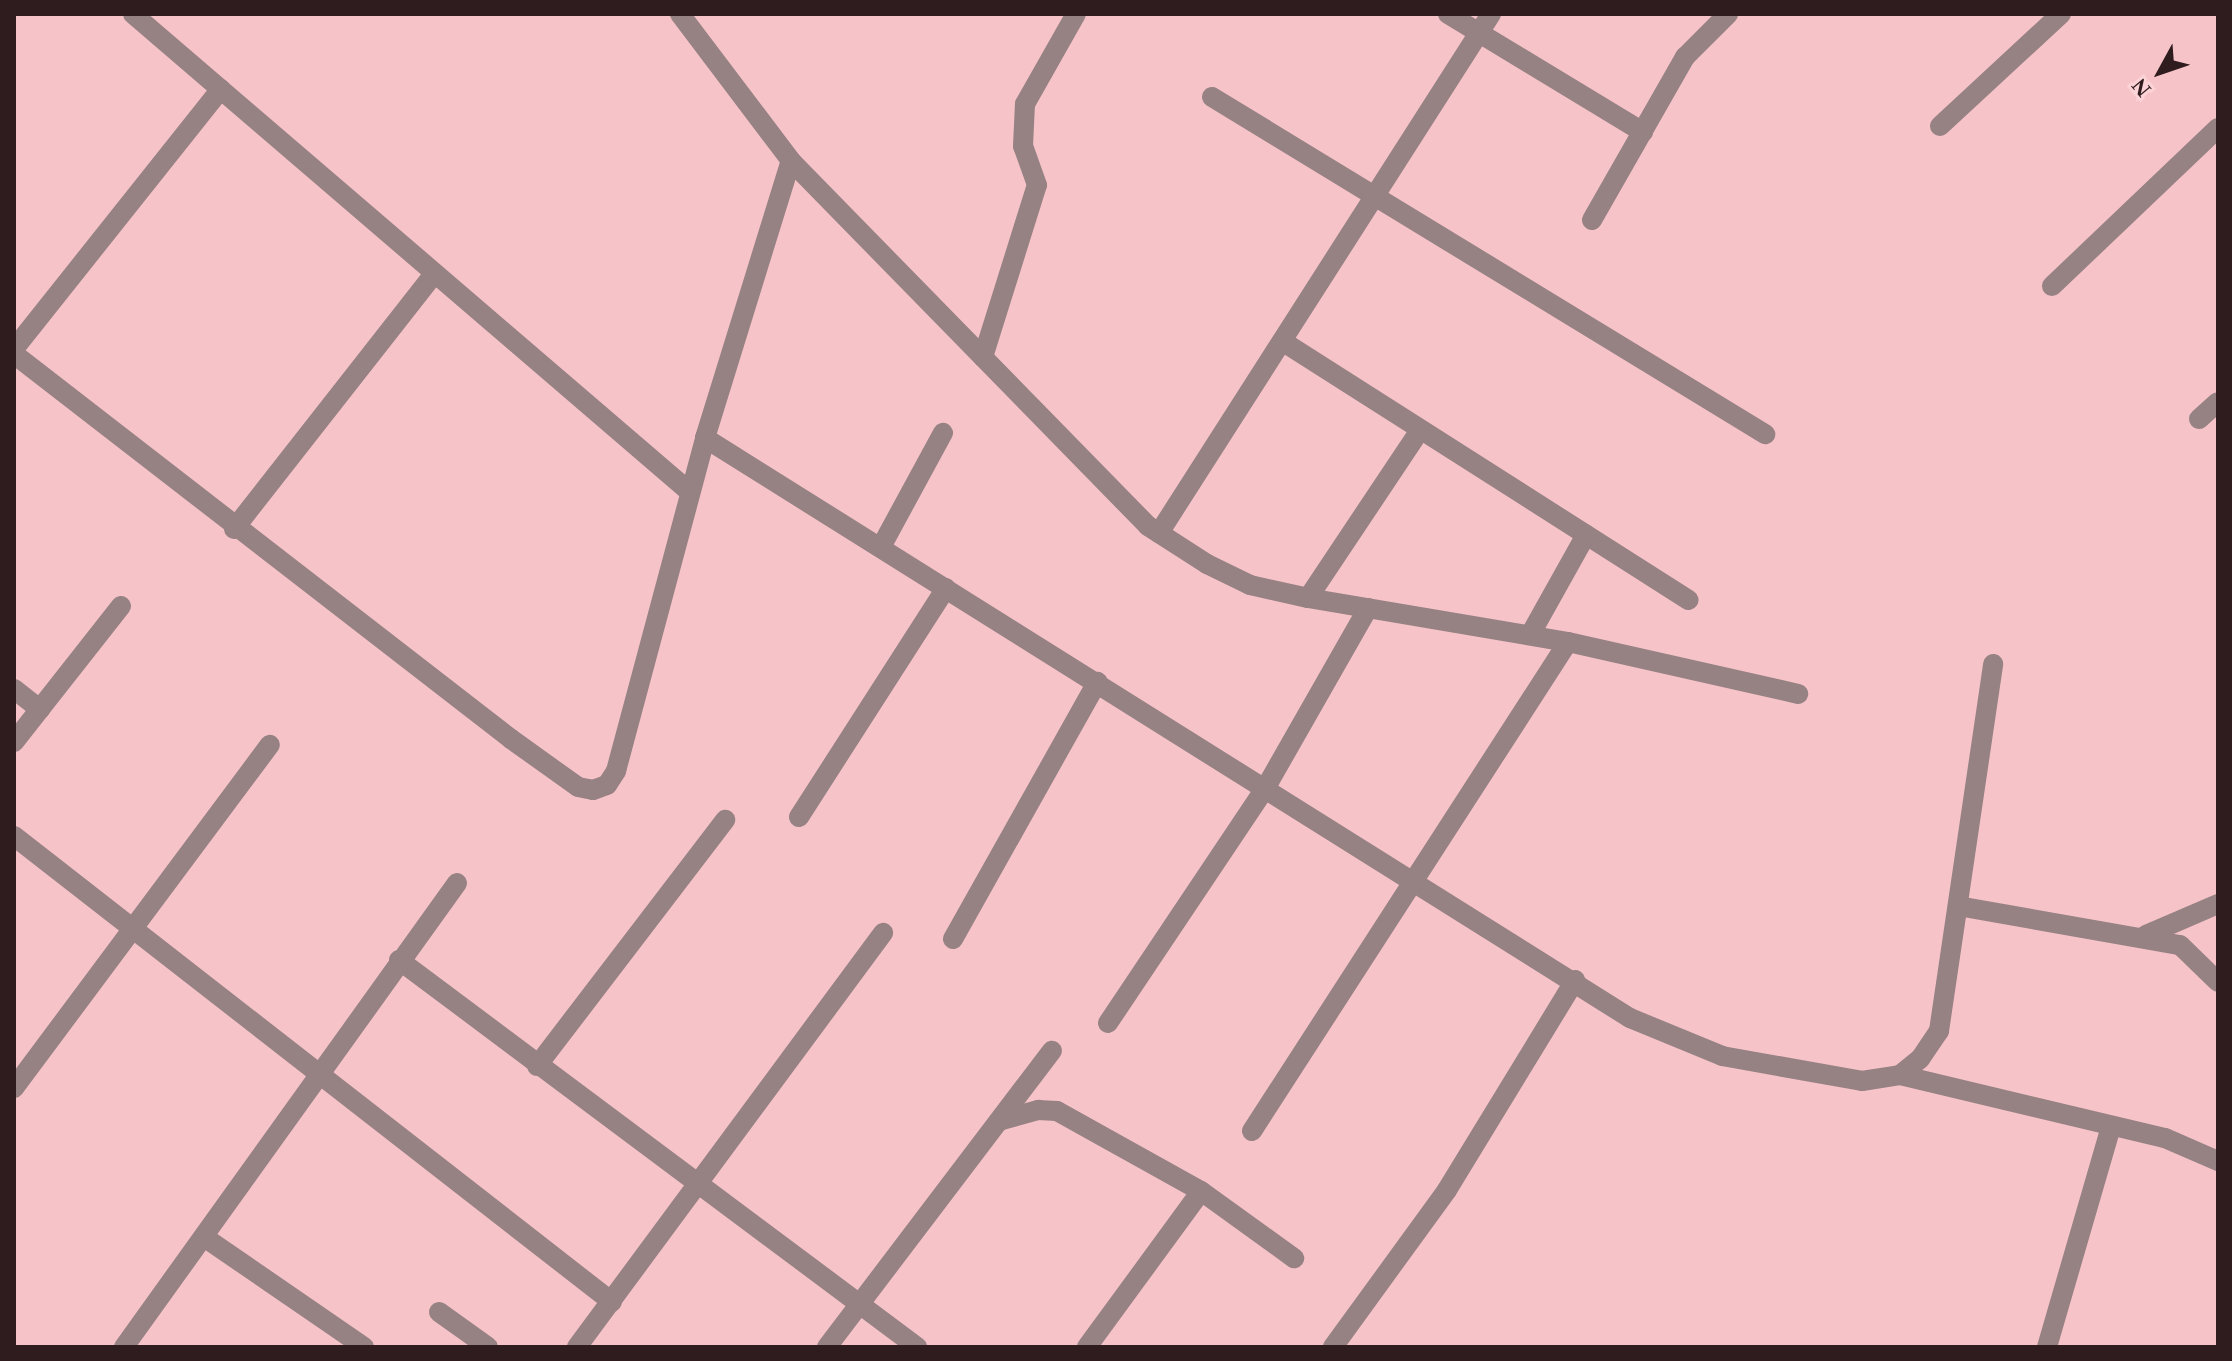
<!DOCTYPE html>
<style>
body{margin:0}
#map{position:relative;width:2232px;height:1361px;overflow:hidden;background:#f5c3c8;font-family:"Times New Roman",serif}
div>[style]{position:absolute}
.minor>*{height:20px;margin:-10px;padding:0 10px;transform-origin:10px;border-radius:10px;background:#968183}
span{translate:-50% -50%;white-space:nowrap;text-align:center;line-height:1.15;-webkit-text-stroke:6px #fcd3d7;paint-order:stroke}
.frame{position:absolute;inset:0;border:16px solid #2e1c1e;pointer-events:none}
.north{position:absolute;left:2120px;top:32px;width:80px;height:80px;-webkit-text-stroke:6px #fcd3d7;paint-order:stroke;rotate:230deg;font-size:22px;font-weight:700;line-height:32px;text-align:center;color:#2e1c1e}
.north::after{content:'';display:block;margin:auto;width:28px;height:36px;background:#2e1c1e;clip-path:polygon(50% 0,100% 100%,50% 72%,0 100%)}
</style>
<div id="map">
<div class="minor">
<div style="left:133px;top:14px;width:734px;rotate:40.64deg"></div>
<div style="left:680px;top:14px;width:184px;rotate:52.9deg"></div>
<div style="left:791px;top:161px;width:511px;rotate:45.63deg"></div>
<div style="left:1148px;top:526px;width:70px;rotate:32.8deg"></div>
<div style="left:1207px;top:564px;width:48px;rotate:26deg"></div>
<div style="left:1250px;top:585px;width:59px;rotate:12.6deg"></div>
<div style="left:1308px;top:598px;width:264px;rotate:9.6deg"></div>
<div style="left:1568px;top:642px;width:236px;rotate:12.7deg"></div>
<div style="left:1448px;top:14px;width:228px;rotate:31.2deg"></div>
<div style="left:1212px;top:97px;width:648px;rotate:31.36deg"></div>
<div style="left:1940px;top:126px;width:165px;rotate:-42.8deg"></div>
<div style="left:1592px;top:220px;width:188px;rotate:-60.3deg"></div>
<div style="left:1685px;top:57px;width:61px;rotate:-45deg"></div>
<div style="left:2052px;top:286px;width:229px;rotate:-43.6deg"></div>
<div style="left:1282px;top:341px;width:482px;rotate:32.5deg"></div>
<div style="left:14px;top:349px;width:332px;rotate:-51.5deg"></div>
<div style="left:14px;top:354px;width:629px;rotate:37.76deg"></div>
<div style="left:511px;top:739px;width:82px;rotate:35.6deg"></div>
<div style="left:578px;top:787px;width:15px;rotate:11deg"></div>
<div style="left:593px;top:790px;width:15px;rotate:-20deg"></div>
<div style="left:607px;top:785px;width:17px;rotate:-57deg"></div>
<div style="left:616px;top:771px;width:345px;rotate:-75deg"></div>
<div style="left:705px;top:438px;width:290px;rotate:-72.8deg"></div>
<div style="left:983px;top:357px;width:180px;rotate:-72.6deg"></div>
<div style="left:1037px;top:185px;width:41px;rotate:-109.7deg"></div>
<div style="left:1023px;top:146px;width:42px;rotate:-87.3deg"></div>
<div style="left:1025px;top:104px;width:103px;rotate:-60.5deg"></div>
<div style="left:2199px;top:419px;width:25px;rotate:-42deg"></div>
<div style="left:705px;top:438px;width:1092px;rotate:32.09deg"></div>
<div style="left:1630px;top:1018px;width:100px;rotate:22.4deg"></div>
<div style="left:1722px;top:1056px;width:142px;rotate:10.1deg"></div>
<div style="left:1862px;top:1081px;width:38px;rotate:-9deg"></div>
<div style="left:1900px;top:1075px;width:26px;rotate:-39deg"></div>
<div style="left:1920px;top:1059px;width:34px;rotate:-56deg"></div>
<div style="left:1939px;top:1031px;width:371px;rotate:-81.6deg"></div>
<div style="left:234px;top:529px;width:325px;rotate:-51.9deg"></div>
<div style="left:1159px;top:533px;width:616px;rotate:-57.39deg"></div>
<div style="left:881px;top:547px;width:130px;rotate:-61.5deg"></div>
<div style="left:1308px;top:598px;width:202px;rotate:-56.3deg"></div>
<div style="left:1530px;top:635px;width:115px;rotate:-60.8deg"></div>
<div style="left:14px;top:689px;width:33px;rotate:38deg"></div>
<div style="left:14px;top:742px;width:173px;rotate:-51.8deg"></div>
<div style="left:799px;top:817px;width:272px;rotate:-57.3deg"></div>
<div style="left:14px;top:836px;width:758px;rotate:37.93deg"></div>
<div style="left:1958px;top:906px;width:225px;rotate:10deg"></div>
<div style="left:2180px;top:945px;width:53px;rotate:44.2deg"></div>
<div style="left:2146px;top:935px;width:78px;rotate:-23.3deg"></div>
<div style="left:953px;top:939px;width:295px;rotate:-60.7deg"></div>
<div style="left:399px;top:960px;width:647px;rotate:36.76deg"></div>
<div style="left:1108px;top:1023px;width:284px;rotate:-56.2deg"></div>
<div style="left:1266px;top:787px;width:206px;rotate:-60.3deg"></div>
<div style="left:537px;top:1066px;width:310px;rotate:-52.6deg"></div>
<div style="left:1900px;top:1075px;width:272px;rotate:13.4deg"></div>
<div style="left:2165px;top:1138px;width:58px;rotate:23.5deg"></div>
<div style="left:14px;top:1088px;width:428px;rotate:-53.3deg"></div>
<div style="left:999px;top:1121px;width:41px;rotate:-15.8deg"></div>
<div style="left:1038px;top:1110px;width:19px;rotate:3deg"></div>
<div style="left:1057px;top:1111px;width:165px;rotate:29.1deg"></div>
<div style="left:1201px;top:1191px;width:115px;rotate:35.8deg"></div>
<div style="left:1252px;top:1131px;width:582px;rotate:-57.13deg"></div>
<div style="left:204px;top:1237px;width:194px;rotate:34.5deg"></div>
<div style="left:439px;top:1312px;width:60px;rotate:35.5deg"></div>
<div style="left:124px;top:1347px;width:571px;rotate:-54.33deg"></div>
<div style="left:577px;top:1347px;width:515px;rotate:-53.53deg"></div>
<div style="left:827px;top:1347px;width:372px;rotate:-52.8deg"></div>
<div style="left:1087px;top:1347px;width:193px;rotate:-53.8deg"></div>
<div style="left:1333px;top:1347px;width:194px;rotate:-54deg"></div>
<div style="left:1447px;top:1190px;width:246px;rotate:-58.6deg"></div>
<div style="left:2047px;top:1347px;width:230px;rotate:-73.8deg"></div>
</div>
<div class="frame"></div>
<div class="north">N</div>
</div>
